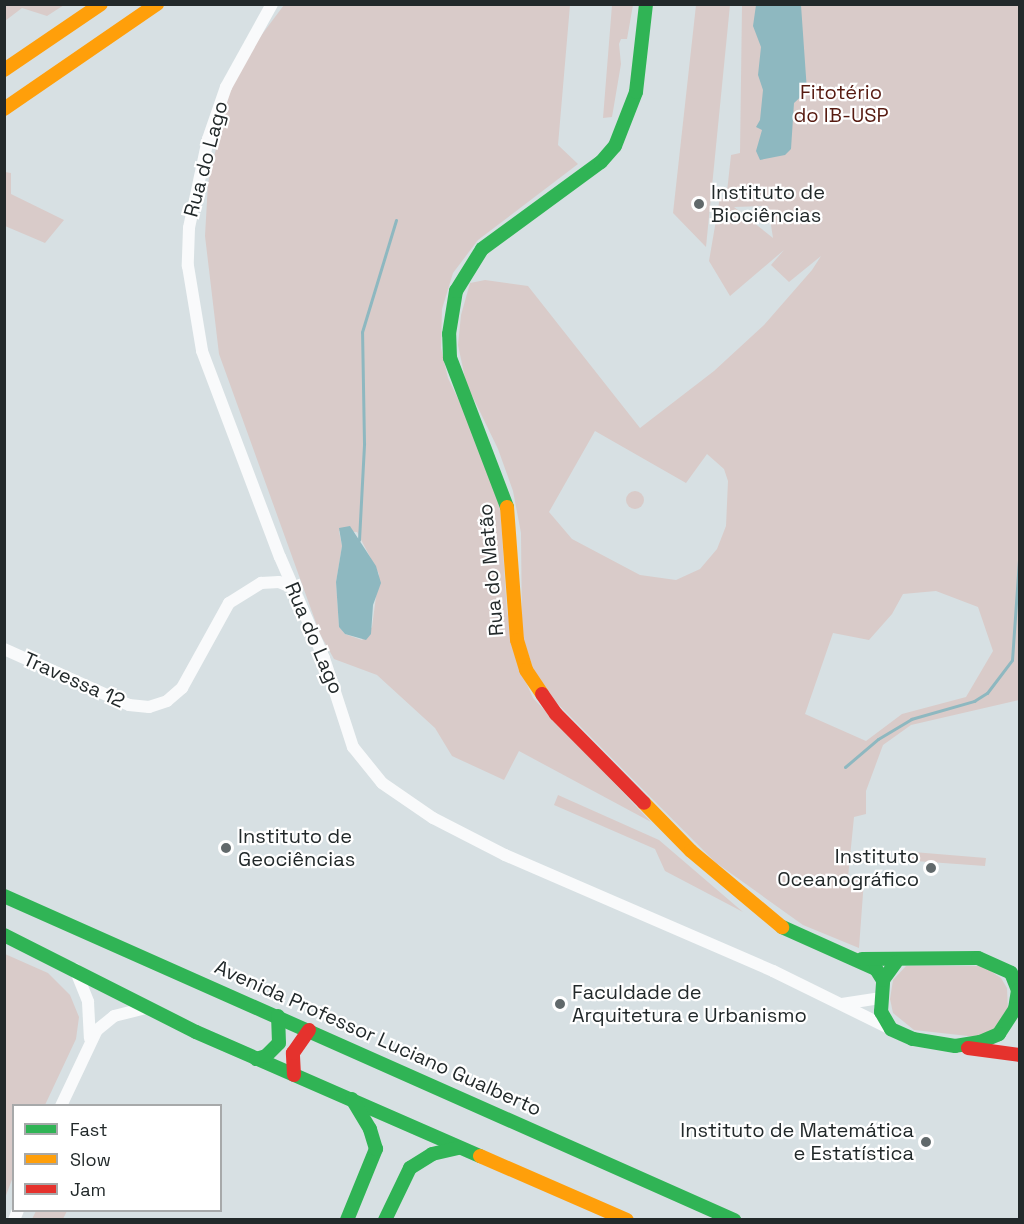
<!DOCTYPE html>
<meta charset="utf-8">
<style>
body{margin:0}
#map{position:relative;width:1024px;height:1224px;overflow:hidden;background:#d7e0e3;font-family:"Space Grotesk",sans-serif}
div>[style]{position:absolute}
.green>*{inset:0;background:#d9cbc9}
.round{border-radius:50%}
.water>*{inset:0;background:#8eb8c0}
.stream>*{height:3px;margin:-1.5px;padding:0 1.5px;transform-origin:1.5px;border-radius:1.5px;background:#8eb8c0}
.street>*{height:12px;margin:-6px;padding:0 6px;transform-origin:6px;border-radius:6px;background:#f9fafb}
.fast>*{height:14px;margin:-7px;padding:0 7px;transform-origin:7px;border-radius:7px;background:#30b455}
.slow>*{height:14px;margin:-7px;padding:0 7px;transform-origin:7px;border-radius:7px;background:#ff9f0a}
.jam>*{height:14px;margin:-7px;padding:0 7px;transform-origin:7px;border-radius:7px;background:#e5322d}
.dots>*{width:16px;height:16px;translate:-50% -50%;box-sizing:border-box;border:3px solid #fff;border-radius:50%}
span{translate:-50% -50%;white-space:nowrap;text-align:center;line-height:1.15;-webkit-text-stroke:4.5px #fff;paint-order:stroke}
.park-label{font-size:20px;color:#571b11}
.street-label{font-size:20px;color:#22292a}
.poi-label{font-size:20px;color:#22292a}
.left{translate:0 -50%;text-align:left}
.right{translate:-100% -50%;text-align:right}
.frame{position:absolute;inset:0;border:6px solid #22292a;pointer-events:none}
.legend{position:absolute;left:12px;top:1104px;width:210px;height:108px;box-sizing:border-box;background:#fff;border:2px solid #a7a9aa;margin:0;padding:8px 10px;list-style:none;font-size:18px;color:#22292a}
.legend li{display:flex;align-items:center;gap:12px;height:30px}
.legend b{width:30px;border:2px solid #a7a9aa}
</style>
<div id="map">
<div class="green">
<div style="clip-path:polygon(5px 4px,64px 4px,64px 5px,47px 16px,22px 8px,5px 21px)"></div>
<div style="clip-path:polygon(evenodd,284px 5px,570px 5px,558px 145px,578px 164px,478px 240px,453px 273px,442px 309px,441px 348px,448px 378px,490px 465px,500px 504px,507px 612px,521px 671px,533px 698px,651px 822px,519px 751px,504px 780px,452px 756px,435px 728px,377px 675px,334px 659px,320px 634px,219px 354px,205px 236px,208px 183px,230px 89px,251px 49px,284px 5px,339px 531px,357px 532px,379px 574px,372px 627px,362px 640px,345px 634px,339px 627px,336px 582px,342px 546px,339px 531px)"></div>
<div style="clip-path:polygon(612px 5px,633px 5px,627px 39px,621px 39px,619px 44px,621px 64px,612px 117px,603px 118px)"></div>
<div style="clip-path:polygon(696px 5px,730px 5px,706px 247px,673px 213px)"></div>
<div style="clip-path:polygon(evenodd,742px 5px,1019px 5px,1019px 700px,911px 725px,883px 745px,866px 791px,866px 814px,854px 817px,848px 877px,864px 880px,859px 948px,803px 925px,715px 862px,549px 695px,533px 668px,522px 635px,521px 533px,513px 491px,498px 449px,466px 383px,458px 345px,461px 315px,470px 283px,485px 280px,528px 286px,640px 428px,714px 371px,764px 325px,812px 270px,821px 256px,789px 282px,771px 265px,784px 250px,730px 296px,709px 261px,720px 197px,726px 201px,731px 155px,740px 153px,742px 5px,768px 206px,773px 238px,734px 207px,768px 206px,742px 5px,595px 431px,686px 483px,707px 454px,724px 469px,728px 481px,726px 526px,717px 549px,700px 569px,676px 580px,640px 575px,572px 539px,549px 512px,595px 431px,742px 5px,936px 591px,978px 607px,993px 651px,966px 697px,902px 714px,866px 741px,805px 714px,833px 633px,869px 640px,892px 614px,903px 594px,936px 591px)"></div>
<div style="clip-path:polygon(5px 172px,11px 173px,11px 194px,64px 220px,45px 243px,5px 226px)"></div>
<div class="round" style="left:626px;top:491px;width:18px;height:18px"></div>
<div style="clip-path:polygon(558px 795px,659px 840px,743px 912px,665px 871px,655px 849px,554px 805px)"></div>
<div style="clip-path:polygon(901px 851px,986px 858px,985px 866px,901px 860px)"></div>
<div style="clip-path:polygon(5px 954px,48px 973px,70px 995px,79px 1017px,76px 1039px,45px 1105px,14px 1106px,13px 1177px,5px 1198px)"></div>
<div style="clip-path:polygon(906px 966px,983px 966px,1001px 978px,1007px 988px,1008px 1010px,994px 1030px,977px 1037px,914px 1030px,893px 1013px,890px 999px,893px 980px)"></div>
<div style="clip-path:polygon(36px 1211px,65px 1210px,67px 1211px,63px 1219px,32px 1219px)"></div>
</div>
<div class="water">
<div style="clip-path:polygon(756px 5px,801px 5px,807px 91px,794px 103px,791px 149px,785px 155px,760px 160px,756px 151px,762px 130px,756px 127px,760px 120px,763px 90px,758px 75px,761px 47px,753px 26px)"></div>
<div style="clip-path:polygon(350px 526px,376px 566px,381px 583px,373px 605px,371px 634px,366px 640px,345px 634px,339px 627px,336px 582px,342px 546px,339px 528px)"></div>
</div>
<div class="stream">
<div style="left:359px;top:540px;width:97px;rotate:-87deg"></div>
<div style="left:364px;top:443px;width:111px;rotate:-91deg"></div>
<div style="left:362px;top:332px;width:117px;rotate:-73.1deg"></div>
<div style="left:845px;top:767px;width:43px;rotate:-40.3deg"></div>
<div style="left:878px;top:739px;width:39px;rotate:-31deg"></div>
<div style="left:911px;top:719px;width:66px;rotate:-15.9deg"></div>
<div style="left:974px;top:701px;width:15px;rotate:-32deg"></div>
<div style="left:987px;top:693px;width:41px;rotate:-52.9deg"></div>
<div style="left:1012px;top:660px;width:115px;rotate:-86deg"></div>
</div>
<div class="street">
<div style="left:272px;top:4px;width:95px;rotate:119deg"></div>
<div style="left:226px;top:87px;width:55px;rotate:109.1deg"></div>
<div style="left:208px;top:139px;width:91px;rotate:102.1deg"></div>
<div style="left:189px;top:228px;width:38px;rotate:92deg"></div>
<div style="left:188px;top:266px;width:86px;rotate:80.6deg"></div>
<div style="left:202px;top:351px;width:220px;rotate:69.3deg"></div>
<div style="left:280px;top:557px;width:110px;rotate:66.5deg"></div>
<div style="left:324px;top:658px;width:94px;rotate:72deg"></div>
<div style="left:353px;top:747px;width:46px;rotate:51.1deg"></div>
<div style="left:382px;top:783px;width:62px;rotate:34.5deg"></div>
<div style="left:433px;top:818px;width:81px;rotate:27.2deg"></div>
<div style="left:505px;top:855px;width:292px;rotate:23.4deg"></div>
<div style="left:773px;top:971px;width:131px;rotate:26.2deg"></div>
<div style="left:4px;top:649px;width:137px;rotate:24.1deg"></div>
<div style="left:129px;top:705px;width:20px;rotate:6deg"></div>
<div style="left:149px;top:707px;width:19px;rotate:-18deg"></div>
<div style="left:167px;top:701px;width:20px;rotate:-41deg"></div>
<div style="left:182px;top:688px;width:97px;rotate:-61.1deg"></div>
<div style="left:229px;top:603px;width:38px;rotate:-32deg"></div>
<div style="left:261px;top:583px;width:18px;rotate:-3deg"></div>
<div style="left:279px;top:582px;width:15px;rotate:23deg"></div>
<div style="left:75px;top:969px;width:35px;rotate:68deg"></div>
<div style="left:88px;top:1002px;width:36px;rotate:87deg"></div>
<div style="left:842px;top:1004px;width:38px;rotate:-9deg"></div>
<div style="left:61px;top:1106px;width:84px;rotate:-64.7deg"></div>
<div style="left:97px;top:1030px;width:22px;rotate:-39deg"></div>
<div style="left:114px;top:1016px;width:33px;rotate:-14deg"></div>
<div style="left:14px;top:1220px;width:11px;rotate:-68deg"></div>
</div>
<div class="fast">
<div style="left:507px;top:507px;width:160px;rotate:-110.9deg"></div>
<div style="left:450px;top:358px;width:24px;rotate:-92deg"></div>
<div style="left:449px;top:334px;width:44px;rotate:-80.8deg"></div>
<div style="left:456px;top:291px;width:49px;rotate:-58.2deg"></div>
<div style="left:482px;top:249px;width:147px;rotate:-36.2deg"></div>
<div style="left:601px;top:162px;width:21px;rotate:-49deg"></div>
<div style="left:615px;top:146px;width:58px;rotate:-68.7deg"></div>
<div style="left:636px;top:92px;width:89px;rotate:-83.5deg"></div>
<div style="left:4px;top:896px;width:799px;rotate:23.93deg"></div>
<div style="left:782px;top:927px;width:103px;rotate:24.1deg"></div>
<div style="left:876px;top:969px;width:13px;rotate:58deg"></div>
<div style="left:4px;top:935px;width:215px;rotate:26.8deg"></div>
<div style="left:196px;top:1032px;width:310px;rotate:23.6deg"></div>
<div style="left:862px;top:959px;width:116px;rotate:-0.5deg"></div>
<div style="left:978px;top:958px;width:36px;rotate:24deg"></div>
<div style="left:1011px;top:973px;width:18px;rotate:68deg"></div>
<div style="left:1018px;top:990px;width:19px;rotate:99deg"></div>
<div style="left:1015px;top:1009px;width:30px;rotate:123deg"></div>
<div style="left:999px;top:1034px;width:21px;rotate:157deg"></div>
<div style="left:980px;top:1042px;width:25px;rotate:171deg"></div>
<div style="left:955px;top:1046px;width:43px;rotate:-170.5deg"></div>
<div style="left:913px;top:1039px;width:24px;rotate:-156deg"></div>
<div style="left:891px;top:1029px;width:20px;rotate:-120deg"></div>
<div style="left:881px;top:1012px;width:32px;rotate:-86deg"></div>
<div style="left:883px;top:980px;width:22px;rotate:-54deg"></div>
<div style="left:256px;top:1059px;width:10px;rotate:-17deg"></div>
<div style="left:266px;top:1056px;width:18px;rotate:-45deg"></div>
<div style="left:279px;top:1043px;width:27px;rotate:-92deg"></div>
<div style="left:347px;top:1220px;width:77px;rotate:-67.8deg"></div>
<div style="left:376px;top:1149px;width:21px;rotate:-107deg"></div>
<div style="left:370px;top:1129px;width:35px;rotate:-121deg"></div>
<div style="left:385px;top:1220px;width:58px;rotate:-64.3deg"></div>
<div style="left:410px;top:1168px;width:26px;rotate:-32deg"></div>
<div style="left:432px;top:1154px;width:28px;rotate:-13deg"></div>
</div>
<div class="slow">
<div style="left:4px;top:70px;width:117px;rotate:-34.2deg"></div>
<div style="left:4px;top:109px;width:186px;rotate:-34.5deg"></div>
<div style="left:507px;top:507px;width:133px;rotate:85.7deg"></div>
<div style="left:517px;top:640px;width:31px;rotate:73deg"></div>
<div style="left:526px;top:670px;width:29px;rotate:56deg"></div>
<div style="left:644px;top:803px;width:67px;rotate:45.6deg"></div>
<div style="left:691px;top:851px;width:119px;rotate:39.9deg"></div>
<div style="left:480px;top:1156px;width:160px;rotate:23.5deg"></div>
</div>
<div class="jam">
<div style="left:542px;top:694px;width:24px;rotate:55deg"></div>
<div style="left:556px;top:714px;width:125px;rotate:45.3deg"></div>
<div style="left:968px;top:1048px;width:52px;rotate:7.7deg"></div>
<div style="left:294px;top:1075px;width:22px;rotate:-93deg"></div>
<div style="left:293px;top:1053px;width:28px;rotate:-55deg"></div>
</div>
<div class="dots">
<div style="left:699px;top:204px;background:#61696b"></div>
<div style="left:226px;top:848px;background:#61696b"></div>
<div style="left:931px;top:868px;background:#61696b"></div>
<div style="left:560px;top:1004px;background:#61696b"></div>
<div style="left:926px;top:1142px;background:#61696b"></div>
</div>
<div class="park-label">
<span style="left:841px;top:104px">Fitotério<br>do IB-USP</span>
</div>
<div class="street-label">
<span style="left:206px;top:159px;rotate:-75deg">Rua do Lago</span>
<span style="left:491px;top:570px;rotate:-95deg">Rua do Matão</span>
<span style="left:314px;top:638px;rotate:67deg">Rua do Lago</span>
<span style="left:74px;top:680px;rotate:24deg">Travessa 12</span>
<span style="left:378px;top:1038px;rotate:24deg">Avenida Professor Luciano Gualberto</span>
</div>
<div class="poi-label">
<span class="left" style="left:711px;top:204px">Instituto de<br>Biociências</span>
<span class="left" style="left:238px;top:848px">Instituto de<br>Geociências</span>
<span class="right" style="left:919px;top:868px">Instituto<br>Oceanográfico</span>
<span class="left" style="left:572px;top:1004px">Faculdade de<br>Arquitetura e Urbanismo</span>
<span class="right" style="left:914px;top:1142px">Instituto de Matemática<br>e Estatística</span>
</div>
<div class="frame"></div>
<ul class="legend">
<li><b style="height:8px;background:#30b455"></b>Fast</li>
<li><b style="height:8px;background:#ff9f0a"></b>Slow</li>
<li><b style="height:8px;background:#e5322d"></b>Jam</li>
</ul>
</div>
